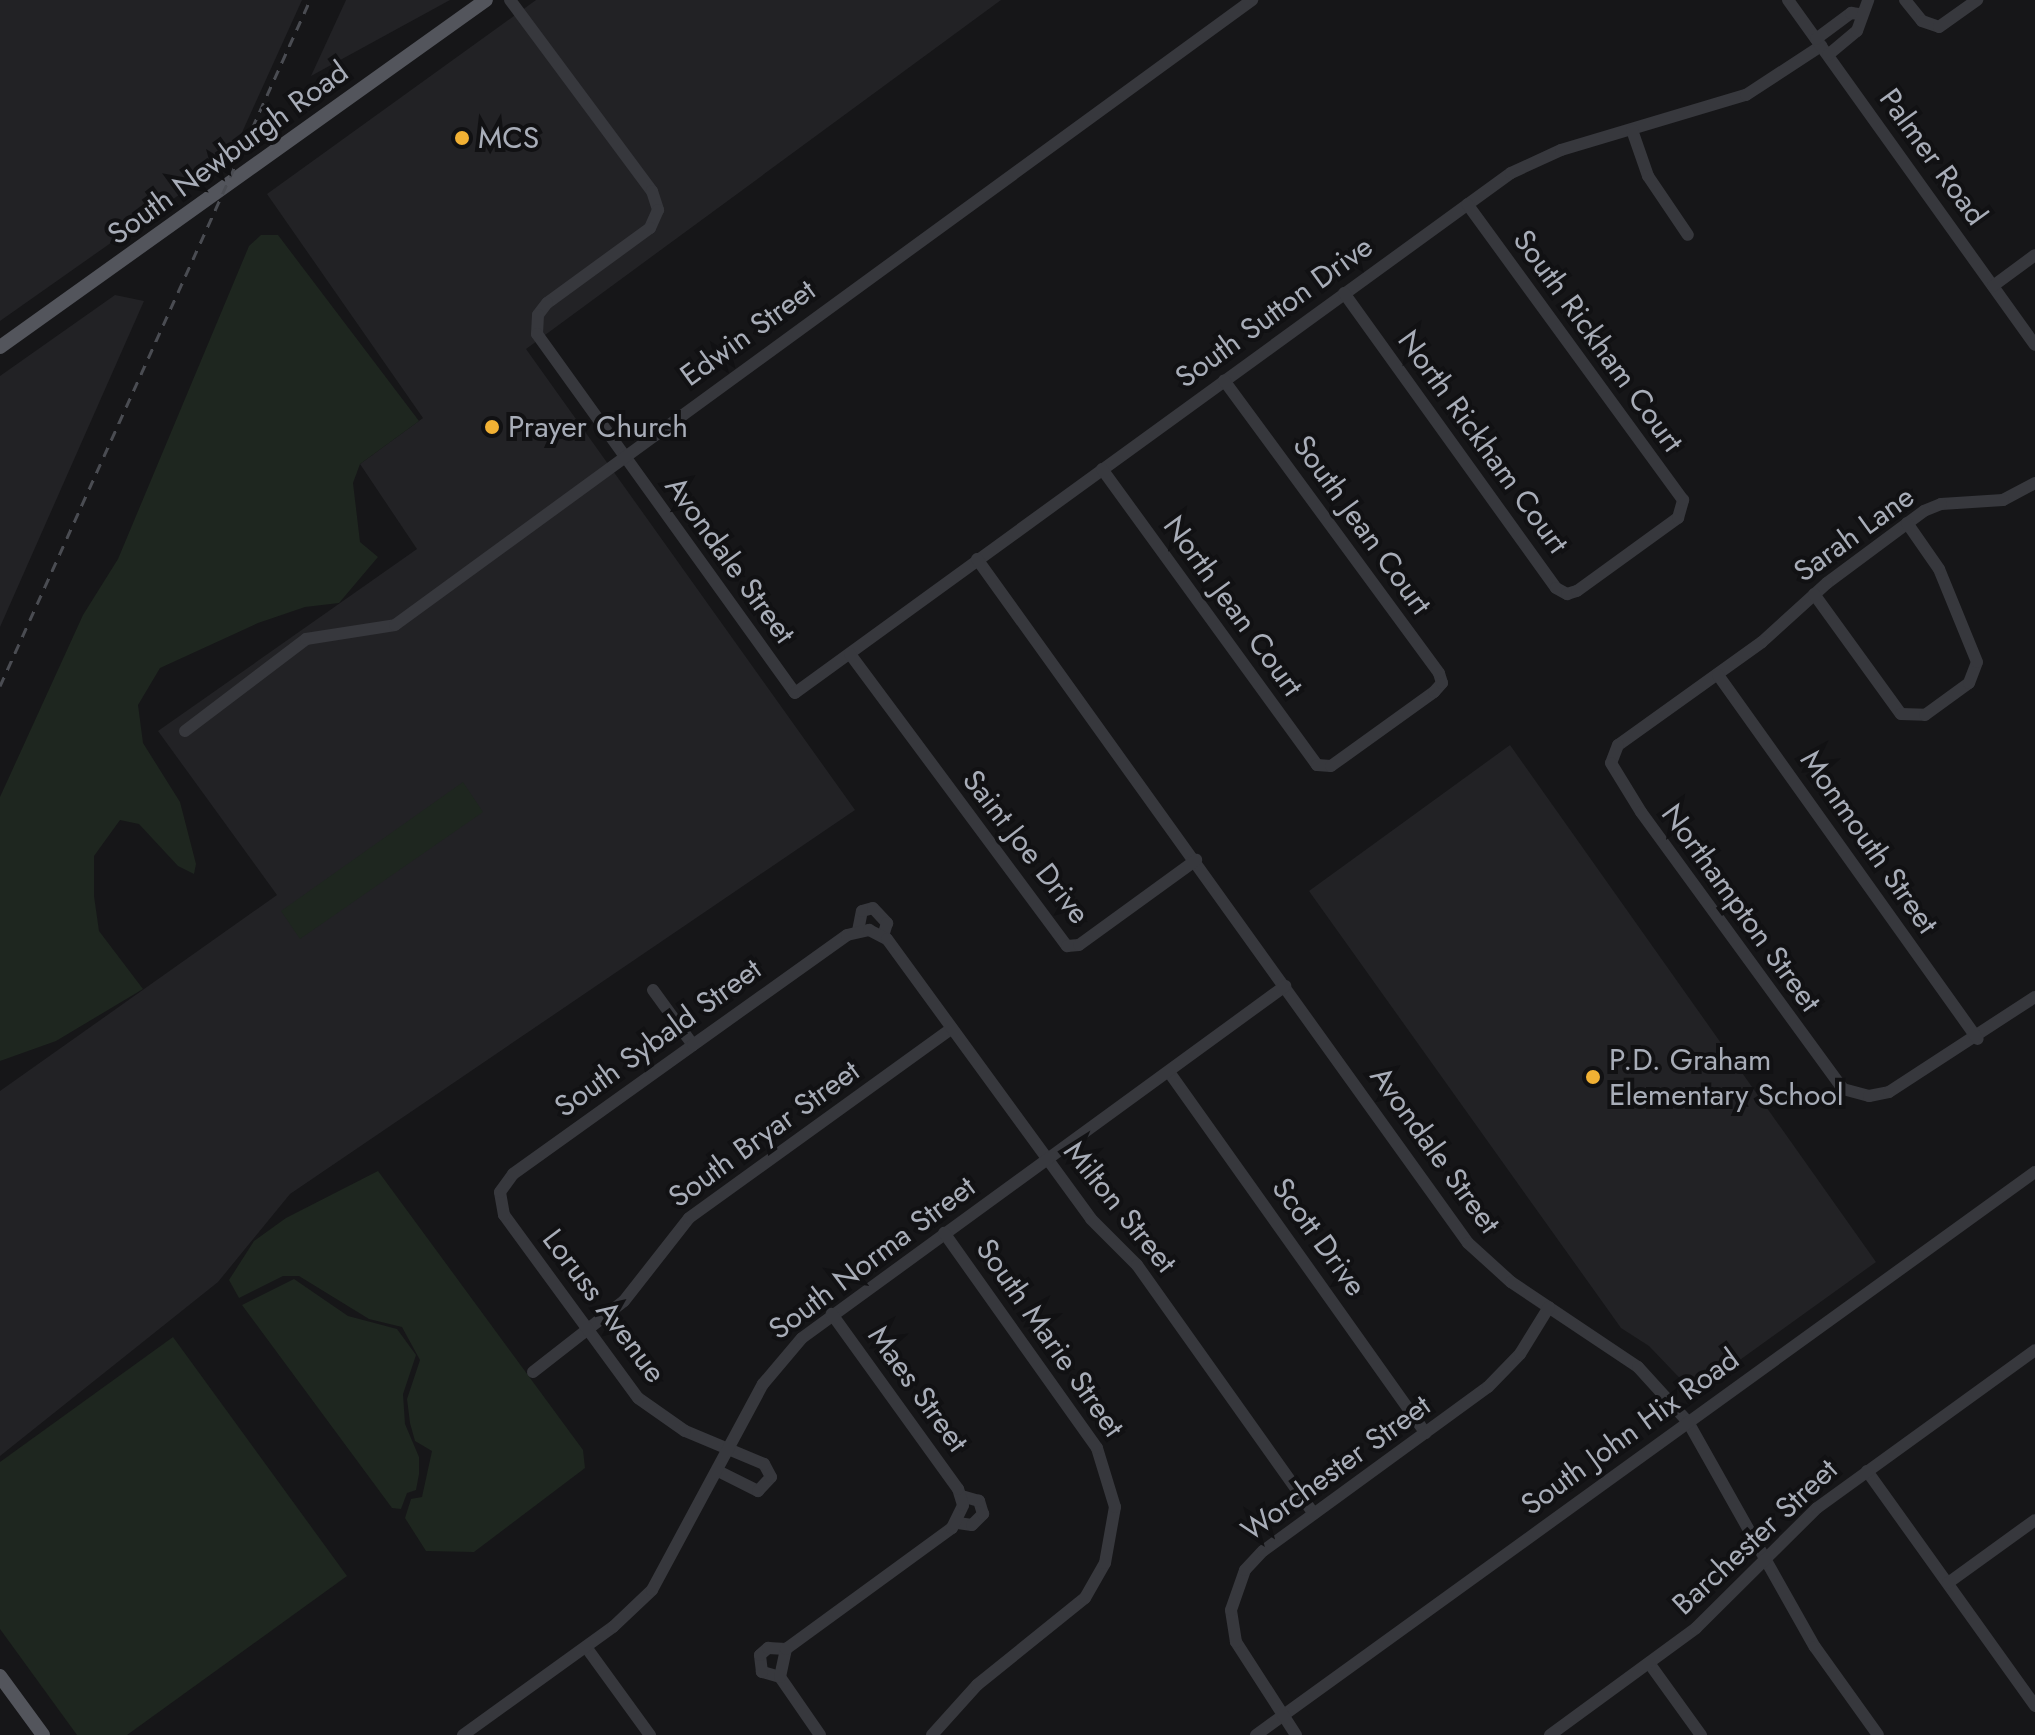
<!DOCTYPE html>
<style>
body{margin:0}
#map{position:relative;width:2035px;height:1735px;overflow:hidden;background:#161618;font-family:Jost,sans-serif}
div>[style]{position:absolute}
.built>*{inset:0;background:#222225}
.green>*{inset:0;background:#1e261f}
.minor>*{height:12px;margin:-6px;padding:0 6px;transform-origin:6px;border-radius:6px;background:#37383d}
.major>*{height:14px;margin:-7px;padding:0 7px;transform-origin:7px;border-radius:7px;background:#53555c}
.rail>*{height:3px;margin-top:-1.5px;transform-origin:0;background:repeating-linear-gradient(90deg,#4a4c52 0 10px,transparent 0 18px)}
.dots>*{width:22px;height:22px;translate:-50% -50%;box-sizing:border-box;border:4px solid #111113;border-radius:50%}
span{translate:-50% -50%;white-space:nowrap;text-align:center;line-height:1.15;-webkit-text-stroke:8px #111113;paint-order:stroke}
.poi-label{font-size:30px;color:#a8adb8}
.left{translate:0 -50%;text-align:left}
.street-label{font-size:30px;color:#a8adb8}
</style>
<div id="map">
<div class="built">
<div style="clip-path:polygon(0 0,302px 0,230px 159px,0 321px)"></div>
<div style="clip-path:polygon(346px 0,450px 0,311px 76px)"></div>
<div style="clip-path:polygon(536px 0,1001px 0,526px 349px,855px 810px,290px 1194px,218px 1282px,0 1456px,0 1091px,277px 895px,158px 731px,417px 549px,360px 464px,423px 418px,267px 194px)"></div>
<div style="clip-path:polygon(115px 295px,144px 301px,0 627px,0 376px)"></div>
<div style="clip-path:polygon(1510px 745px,1876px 1262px,1694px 1393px,1649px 1346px,1621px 1328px,1309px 891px)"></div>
</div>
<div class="green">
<div style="clip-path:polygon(261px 235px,278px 235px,419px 421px,360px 464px,353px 483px,360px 542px,378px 557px,339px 603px,305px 607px,258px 623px,160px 668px,138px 705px,143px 743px,180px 802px,196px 864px,194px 874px,178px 866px,139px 824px,120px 820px,94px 856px,94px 896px,99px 931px,143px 989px,56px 1041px,0 1061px,0 797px,83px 615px,118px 559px,249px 246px)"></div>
<div style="clip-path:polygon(463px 782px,483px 812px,300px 939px,281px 911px)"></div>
<div style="clip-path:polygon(378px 1171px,583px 1450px,585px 1468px,474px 1552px,426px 1551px,405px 1518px,411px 1499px,422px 1497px,432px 1451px,415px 1441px,410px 1423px,407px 1399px,420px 1360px,402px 1327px,369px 1319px,299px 1276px,283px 1276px,239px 1298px,229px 1280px,254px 1241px,286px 1218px)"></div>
<div style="clip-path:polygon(294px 1279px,348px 1316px,397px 1329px,416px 1355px,403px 1394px,405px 1424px,419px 1457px,419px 1474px,416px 1490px,407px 1493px,401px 1509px,392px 1508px,242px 1305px)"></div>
<div style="clip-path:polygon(173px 1337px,347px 1576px,127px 1735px,77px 1735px,0 1629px,0 1462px)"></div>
</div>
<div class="minor">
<div style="left:510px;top:0;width:238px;rotate:53.4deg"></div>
<div style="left:652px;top:191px;width:20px;rotate:72deg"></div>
<div style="left:658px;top:210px;width:20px;rotate:114deg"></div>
<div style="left:650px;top:228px;width:127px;rotate:143.9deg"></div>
<div style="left:547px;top:303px;width:15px;rotate:127deg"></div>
<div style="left:538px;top:315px;width:19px;rotate:93deg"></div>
<div style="left:537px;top:334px;width:442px;rotate:54.3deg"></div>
<div style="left:795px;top:693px;width:885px;rotate:-35.99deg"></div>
<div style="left:1511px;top:173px;width:55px;rotate:-24.7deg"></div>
<div style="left:1561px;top:150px;width:193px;rotate:-16.6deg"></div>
<div style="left:1746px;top:95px;width:90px;rotate:-33.2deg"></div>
<div style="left:1788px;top:0;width:424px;rotate:54.4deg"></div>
<div style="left:1905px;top:0;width:27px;rotate:51deg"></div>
<div style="left:1922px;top:21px;width:18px;rotate:19deg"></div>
<div style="left:1939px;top:27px;width:47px;rotate:-35.4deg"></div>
<div style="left:1816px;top:39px;width:44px;rotate:-36.6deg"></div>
<div style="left:1851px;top:13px;width:8px;rotate:7deg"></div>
<div style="left:1828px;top:55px;width:38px;rotate:-40deg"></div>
<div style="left:1857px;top:31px;width:33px;rotate:-70deg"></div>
<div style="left:1632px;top:130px;width:49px;rotate:70.8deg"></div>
<div style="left:1648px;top:176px;width:71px;rotate:55.9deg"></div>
<div style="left:1993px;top:286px;width:52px;rotate:-36.4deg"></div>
<div style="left:1344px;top:293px;width:363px;rotate:54.3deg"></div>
<div style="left:1556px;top:588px;width:13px;rotate:29deg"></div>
<div style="left:1567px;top:594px;width:10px;rotate:-17deg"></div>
<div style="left:1577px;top:591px;width:125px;rotate:-35.9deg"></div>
<div style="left:1678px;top:518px;width:19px;rotate:-74deg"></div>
<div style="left:1683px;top:500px;width:366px;rotate:-126.1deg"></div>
<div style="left:1102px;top:469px;width:366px;rotate:54deg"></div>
<div style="left:1317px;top:765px;width:14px;rotate:4deg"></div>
<div style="left:1331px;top:766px;width:127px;rotate:-35.7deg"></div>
<div style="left:1434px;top:692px;width:12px;rotate:-48deg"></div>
<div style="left:1442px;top:683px;width:10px;rotate:-107deg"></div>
<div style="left:1439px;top:673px;width:363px;rotate:-126.3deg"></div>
<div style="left:2035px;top:483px;width:36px;rotate:152deg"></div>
<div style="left:2003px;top:500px;width:62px;rotate:176.3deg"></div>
<div style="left:1941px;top:504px;width:18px;rotate:158deg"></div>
<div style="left:1924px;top:511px;width:121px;rotate:143.4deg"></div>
<div style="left:1827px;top:583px;width:88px;rotate:137.8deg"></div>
<div style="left:1762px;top:642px;width:177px;rotate:144.4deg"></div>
<div style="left:1618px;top:745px;width:19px;rotate:111deg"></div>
<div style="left:1611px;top:763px;width:57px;rotate:58.5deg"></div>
<div style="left:1641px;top:812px;width:343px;rotate:53.9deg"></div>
<div style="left:1843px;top:1089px;width:27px;rotate:15deg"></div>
<div style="left:1869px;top:1096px;width:20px;rotate:-11deg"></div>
<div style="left:1889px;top:1092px;width:174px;rotate:-33.1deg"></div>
<div style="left:977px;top:559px;width:842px;rotate:54.33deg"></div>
<div style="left:1468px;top:1243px;width:58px;rotate:42.2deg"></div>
<div style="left:1511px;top:1282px;width:153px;rotate:33.8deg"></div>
<div style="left:1638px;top:1367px;width:74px;rotate:47.7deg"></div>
<div style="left:1688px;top:1422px;width:258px;rotate:60.6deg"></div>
<div style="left:1815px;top:1647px;width:108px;rotate:54.4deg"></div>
<div style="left:1814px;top:594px;width:148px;rotate:54.1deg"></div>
<div style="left:1901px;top:714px;width:24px;rotate:2deg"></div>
<div style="left:1925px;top:715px;width:54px;rotate:-36deg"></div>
<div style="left:1969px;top:683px;width:22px;rotate:-69deg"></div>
<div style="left:1977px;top:662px;width:100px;rotate:-112.2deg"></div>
<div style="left:1939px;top:569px;width:56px;rotate:-124.8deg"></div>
<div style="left:850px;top:654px;width:364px;rotate:53.4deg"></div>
<div style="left:1067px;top:946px;width:12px;rotate:-5deg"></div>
<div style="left:1079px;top:945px;width:145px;rotate:-36deg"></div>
<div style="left:1718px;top:675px;width:447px;rotate:54.5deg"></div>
<div style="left:185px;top:731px;width:152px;rotate:-37.2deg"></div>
<div style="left:306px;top:639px;width:90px;rotate:-8.9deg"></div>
<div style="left:395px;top:625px;width:1061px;rotate:-36.1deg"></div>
<div style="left:858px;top:931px;width:20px;rotate:-79deg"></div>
<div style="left:862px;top:911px;width:11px;rotate:-15deg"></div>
<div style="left:873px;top:908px;width:21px;rotate:47deg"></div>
<div style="left:887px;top:923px;width:14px;rotate:107deg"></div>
<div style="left:653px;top:990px;width:68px;rotate:54deg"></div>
<div style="left:1169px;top:1072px;width:443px;rotate:54.6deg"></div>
<div style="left:533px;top:1372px;width:115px;rotate:-38deg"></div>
<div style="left:624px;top:1301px;width:105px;rotate:-51.9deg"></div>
<div style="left:689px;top:1218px;width:324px;rotate:-35.8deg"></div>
<div style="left:718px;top:1471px;width:45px;rotate:26.6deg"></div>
<div style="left:758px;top:1491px;width:19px;rotate:-47deg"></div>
<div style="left:771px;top:1477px;width:15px;rotate:-118deg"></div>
<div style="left:764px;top:1464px;width:86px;rotate:-157.3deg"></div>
<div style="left:685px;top:1431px;width:57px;rotate:-144.9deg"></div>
<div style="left:638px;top:1398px;width:227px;rotate:-126.2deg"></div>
<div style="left:504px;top:1215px;width:23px;rotate:-100deg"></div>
<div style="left:500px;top:1192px;width:22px;rotate:-54deg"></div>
<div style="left:513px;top:1174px;width:221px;rotate:-35.6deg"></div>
<div style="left:693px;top:1045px;width:189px;rotate:-35.5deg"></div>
<div style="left:847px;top:935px;width:23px;rotate:-13deg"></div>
<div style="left:869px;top:930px;width:20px;rotate:27deg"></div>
<div style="left:887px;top:939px;width:346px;rotate:53.9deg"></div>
<div style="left:1091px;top:1219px;width:65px;rotate:45deg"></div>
<div style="left:1137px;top:1265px;width:305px;rotate:54.6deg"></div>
<div style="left:1867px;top:1471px;width:289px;rotate:54.4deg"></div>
<div style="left:958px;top:1523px;width:14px;rotate:8deg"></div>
<div style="left:972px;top:1525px;width:16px;rotate:-45deg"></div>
<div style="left:983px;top:1514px;width:14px;rotate:-107deg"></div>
<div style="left:979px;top:1501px;width:19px;rotate:-164deg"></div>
<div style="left:1948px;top:1583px;width:107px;rotate:-35.9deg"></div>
<div style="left:586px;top:1647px;width:109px;rotate:54deg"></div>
<div style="left:1649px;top:1663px;width:89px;rotate:54.2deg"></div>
<div style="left:780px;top:1677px;width:19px;rotate:-164deg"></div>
<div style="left:762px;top:1672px;width:17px;rotate:-97deg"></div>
<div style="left:760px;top:1655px;width:11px;rotate:-41deg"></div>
<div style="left:768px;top:1648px;width:18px;rotate:3deg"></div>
<div style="left:463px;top:1735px;width:185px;rotate:-35.8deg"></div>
<div style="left:613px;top:1627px;width:54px;rotate:-43.5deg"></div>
<div style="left:652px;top:1590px;width:234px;rotate:-61.7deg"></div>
<div style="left:763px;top:1384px;width:60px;rotate:-49.7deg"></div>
<div style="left:802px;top:1338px;width:598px;rotate:-36.08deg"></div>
<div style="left:820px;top:1735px;width:70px;rotate:-124.6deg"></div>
<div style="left:780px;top:1677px;width:29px;rotate:-78deg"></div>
<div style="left:786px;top:1649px;width:205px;rotate:-36.1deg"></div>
<div style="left:952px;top:1528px;width:25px;rotate:-64deg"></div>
<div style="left:963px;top:1505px;width:17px;rotate:-107deg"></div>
<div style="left:958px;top:1489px;width:216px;rotate:-125.8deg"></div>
<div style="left:932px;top:1735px;width:67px;rotate:-48deg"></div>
<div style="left:977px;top:1685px;width:139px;rotate:-38.9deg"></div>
<div style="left:1085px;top:1598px;width:40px;rotate:-60.3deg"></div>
<div style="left:1105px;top:1563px;width:57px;rotate:-79.9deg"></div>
<div style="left:1115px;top:1507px;width:62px;rotate:-107deg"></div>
<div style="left:1097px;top:1448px;width:264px;rotate:-125.4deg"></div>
<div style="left:1256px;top:1735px;width:961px;rotate:-35.86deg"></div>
<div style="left:1296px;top:1735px;width:111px;rotate:-122.8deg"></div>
<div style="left:1236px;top:1642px;width:32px;rotate:-99deg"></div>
<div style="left:1231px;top:1610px;width:42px;rotate:-70.7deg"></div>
<div style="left:1245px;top:1570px;width:26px;rotate:-47deg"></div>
<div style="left:1263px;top:1551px;width:278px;rotate:-36.1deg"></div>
<div style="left:1488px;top:1387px;width:46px;rotate:-45.9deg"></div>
<div style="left:1520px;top:1354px;width:55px;rotate:-58.3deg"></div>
<div style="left:1550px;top:1735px;width:181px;rotate:-36.2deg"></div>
<div style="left:1696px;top:1628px;width:170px;rotate:-44.8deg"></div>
<div style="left:1817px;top:1508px;width:269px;rotate:-35.9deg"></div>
</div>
<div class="major">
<div style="left:0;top:347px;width:597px;rotate:-35.53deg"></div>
<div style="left:0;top:1676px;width:73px;rotate:53.9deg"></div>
</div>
<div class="rail">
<div style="left:0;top:686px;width:753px;rotate:-65.68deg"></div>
</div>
<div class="dots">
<div style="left:462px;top:138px;background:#f2b134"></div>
<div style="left:492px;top:427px;background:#f2b134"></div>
<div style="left:1593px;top:1077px;background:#f2b134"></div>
</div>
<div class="poi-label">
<span class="left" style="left:478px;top:138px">MCS</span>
<span class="left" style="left:508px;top:427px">Prayer Church</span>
<span class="left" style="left:1609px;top:1077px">P.D. Graham<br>Elementary School</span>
</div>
<div class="street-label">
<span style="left:228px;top:153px;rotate:-36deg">South Newburgh Road</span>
<span style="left:1933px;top:157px;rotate:54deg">Palmer Road</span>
<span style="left:1274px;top:312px;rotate:-36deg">South Sutton Drive</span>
<span style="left:748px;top:333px;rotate:-36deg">Edwin Street</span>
<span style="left:1598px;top:341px;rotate:54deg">South Rickham Court</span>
<span style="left:1483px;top:442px;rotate:54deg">North Rickham Court</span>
<span style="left:1362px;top:525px;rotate:54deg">South Jean Court</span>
<span style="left:1854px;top:534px;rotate:-36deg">Sarah Lane</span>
<span style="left:730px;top:560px;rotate:54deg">Avondale Street</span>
<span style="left:1233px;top:606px;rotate:54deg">North Jean Court</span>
<span style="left:1869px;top:842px;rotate:55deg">Monmouth Street</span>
<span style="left:1026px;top:847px;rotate:52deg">Saint Joe Drive</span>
<span style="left:1741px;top:908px;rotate:54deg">Northampton Street</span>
<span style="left:658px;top:1038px;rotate:-36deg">South Sybald Street</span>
<span style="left:764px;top:1134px;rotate:-36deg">South Bryar Street</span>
<span style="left:1435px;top:1150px;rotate:54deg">Avondale Street</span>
<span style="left:1120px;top:1207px;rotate:51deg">Milton Street</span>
<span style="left:1319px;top:1237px;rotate:54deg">Scott Drive</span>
<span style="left:872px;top:1258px;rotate:-37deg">South Norma Street</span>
<span style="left:604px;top:1306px;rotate:53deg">Loruss Avenue</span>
<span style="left:1050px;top:1338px;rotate:55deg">South Marie Street</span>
<span style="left:918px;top:1389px;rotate:54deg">Maes Street</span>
<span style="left:1630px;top:1432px;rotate:-36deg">South John Hix Road</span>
<span style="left:1336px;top:1468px;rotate:-36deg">Worchester Street</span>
<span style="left:1755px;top:1537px;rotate:-43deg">Barchester Street</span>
</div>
</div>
